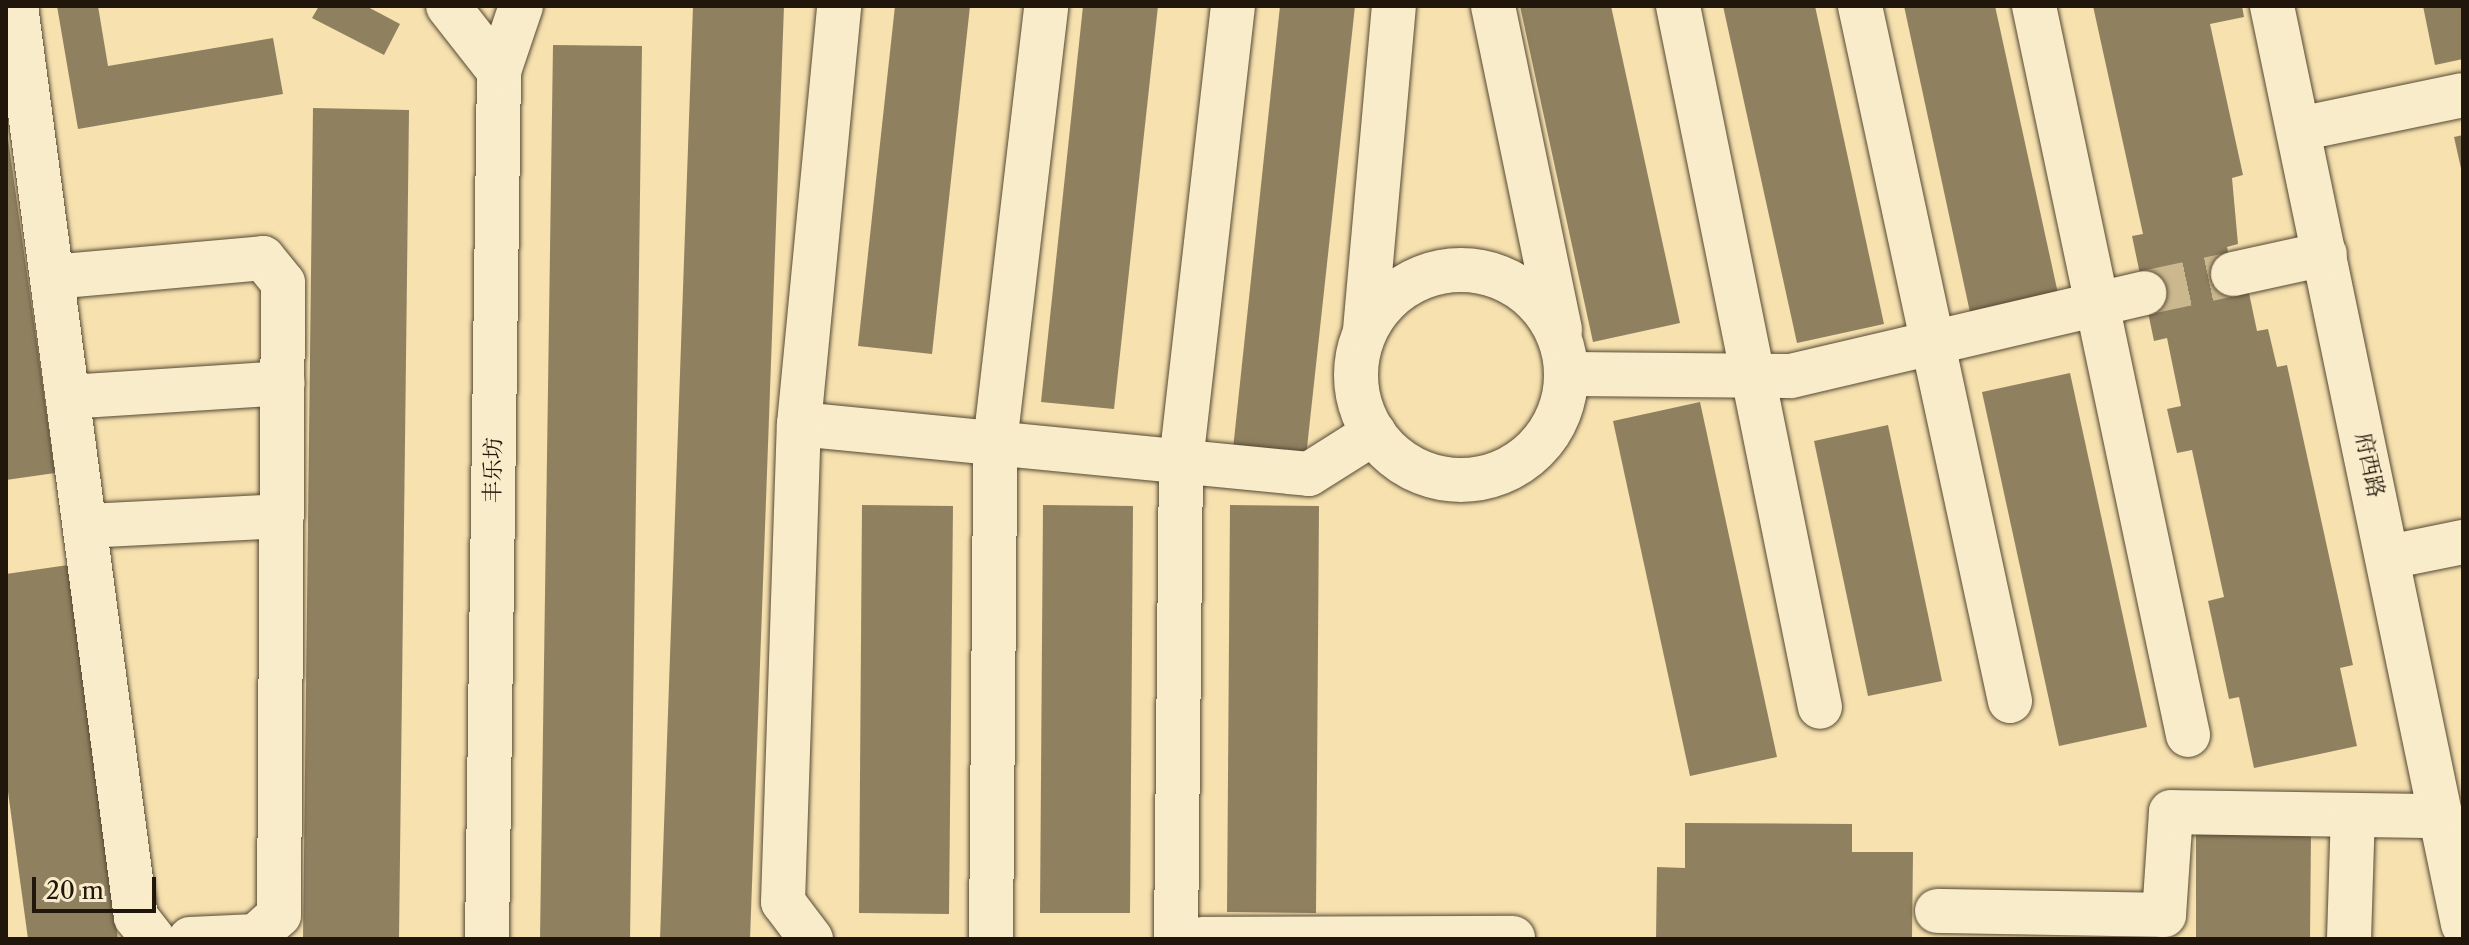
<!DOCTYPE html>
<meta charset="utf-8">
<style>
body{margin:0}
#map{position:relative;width:2469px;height:945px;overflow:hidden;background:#f6e1af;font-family:"Libre Caslon Text","Noto Serif SC",serif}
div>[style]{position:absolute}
.building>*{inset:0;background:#8f8060}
.minor-tunnel>*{height:44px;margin-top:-22px;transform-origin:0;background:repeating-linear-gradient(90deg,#cbb88e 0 44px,transparent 0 66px)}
.roads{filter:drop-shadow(0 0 2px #564934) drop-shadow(0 0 2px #564934)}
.minor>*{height:44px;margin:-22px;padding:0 22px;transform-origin:22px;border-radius:22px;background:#f9eccb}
.minor>.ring{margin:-22px;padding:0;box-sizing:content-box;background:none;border:44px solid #f9eccb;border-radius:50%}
span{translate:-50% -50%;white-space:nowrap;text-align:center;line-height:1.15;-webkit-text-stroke:7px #f9eccb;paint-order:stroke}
.street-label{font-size:22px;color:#20160b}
.frame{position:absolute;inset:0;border:8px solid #20160b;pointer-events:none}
.scale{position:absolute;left:32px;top:877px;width:124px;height:36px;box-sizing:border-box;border:4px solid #20160b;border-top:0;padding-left:10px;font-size:24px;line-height:28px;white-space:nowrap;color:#20160b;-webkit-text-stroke:6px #f9eccb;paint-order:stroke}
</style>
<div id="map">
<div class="building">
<div style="clip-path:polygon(57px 6px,98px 6px,108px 66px,273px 38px,283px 94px,78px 129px)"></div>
<div style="clip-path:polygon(319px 6px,366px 6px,400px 24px,384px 55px,312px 18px)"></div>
<div style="clip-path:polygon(693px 6px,784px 6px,750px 939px,660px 939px)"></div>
<div style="clip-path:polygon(895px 6px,970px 6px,932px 354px,858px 346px)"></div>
<div style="clip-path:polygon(1083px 6px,1158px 6px,1114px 409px,1041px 402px)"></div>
<div style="clip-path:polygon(1280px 6px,1355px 6px,1306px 457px,1233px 449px)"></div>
<div style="clip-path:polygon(1520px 6px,1611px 6px,1680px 323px,1593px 342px)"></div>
<div style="clip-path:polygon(1723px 6px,1815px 6px,1884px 324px,1797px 343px)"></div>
<div style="clip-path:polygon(1904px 6px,1995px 6px,2059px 298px,1971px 317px)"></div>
<div style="clip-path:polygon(2093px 6px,2242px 6px,2244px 17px,2210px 24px,2243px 175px,2232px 178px,2238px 244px,2227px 247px,2237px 296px,2249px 293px,2257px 331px,2268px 329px,2277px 367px,2287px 365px,2353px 665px,2340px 668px,2357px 746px,2254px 768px,2239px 697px,2229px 699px,2208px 601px,2224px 597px,2192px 450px,2177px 453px,2167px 409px,2181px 406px,2167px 338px,2154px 341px,2132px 236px,2143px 234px)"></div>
<div style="clip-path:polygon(2423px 6px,2463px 6px,2463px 59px,2435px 65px)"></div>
<div style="clip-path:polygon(553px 45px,642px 46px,630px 939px,540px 939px)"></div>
<div style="clip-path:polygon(313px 108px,409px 110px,399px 939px,303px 939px)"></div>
<div style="clip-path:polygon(6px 124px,55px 473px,6px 480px)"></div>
<div style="clip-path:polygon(2463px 135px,2463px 173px,2462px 173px,2454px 137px)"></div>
<div style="clip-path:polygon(2070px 373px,2147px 727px,2059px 746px,1982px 392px)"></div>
<div style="clip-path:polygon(1700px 402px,1777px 757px,1690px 776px,1613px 421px)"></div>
<div style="clip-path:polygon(1888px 425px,1942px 681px,1868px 696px,1814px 441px)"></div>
<div style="clip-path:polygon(862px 505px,953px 506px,949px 914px,859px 913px)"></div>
<div style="clip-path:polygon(1043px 505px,1133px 506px,1130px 913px,1040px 913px)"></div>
<div style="clip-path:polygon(1230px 505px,1319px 506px,1316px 913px,1227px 912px)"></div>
<div style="clip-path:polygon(68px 565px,118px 939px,28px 939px,6px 777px,6px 574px)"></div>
<div style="clip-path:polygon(1685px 823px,1852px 824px,1852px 852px,1913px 852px,1912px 939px,1656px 939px,1657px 867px,1685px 868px)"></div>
<div style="clip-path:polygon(2196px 832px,2311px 833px,2310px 939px,2196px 939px)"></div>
</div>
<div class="minor-tunnel">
<div style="left:2144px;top:293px;width:91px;rotate:-12.1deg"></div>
</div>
<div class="roads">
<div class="minor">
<div style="left:16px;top:6px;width:919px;rotate:82.5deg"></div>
<div style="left:136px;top:917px;width:28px;rotate:52deg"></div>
<div style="left:448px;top:6px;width:83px;rotate:51.9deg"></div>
<div style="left:1493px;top:6px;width:331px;rotate:78.3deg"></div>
<div style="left:1678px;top:6px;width:715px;rotate:78.55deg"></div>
<div style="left:1860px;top:6px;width:711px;rotate:77.82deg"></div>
<div style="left:2034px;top:6px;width:745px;rotate:78.07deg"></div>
<div style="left:2272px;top:6px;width:938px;rotate:78.25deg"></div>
<div style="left:2299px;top:129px;width:167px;rotate:-11.7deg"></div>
<div class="ring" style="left:1356px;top:270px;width:166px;height:166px"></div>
<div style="left:2233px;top:274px;width:94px;rotate:-12.3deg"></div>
<div style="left:52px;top:277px;width:212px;rotate:-5.1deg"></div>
<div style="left:263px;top:258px;width:32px;rotate:51deg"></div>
<div style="left:283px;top:283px;width:632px;rotate:90.36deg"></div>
<div style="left:279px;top:915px;width:31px;rotate:138deg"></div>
<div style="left:256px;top:936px;width:66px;rotate:177.4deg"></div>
<div style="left:1365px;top:330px;width:325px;rotate:-84.9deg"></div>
<div style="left:1567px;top:374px;width:224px;rotate:0.5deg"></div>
<div style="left:1791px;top:376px;width:363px;rotate:-13.2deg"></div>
<div style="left:68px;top:397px;width:215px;rotate:-3.7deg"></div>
<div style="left:799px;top:424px;width:512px;rotate:5.6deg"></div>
<div style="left:1309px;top:474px;width:77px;rotate:-32.2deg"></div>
<div style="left:85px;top:526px;width:197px;rotate:-2.9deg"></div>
<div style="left:2389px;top:557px;width:76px;rotate:-11.5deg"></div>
<div style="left:1937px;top:911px;width:227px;rotate:1deg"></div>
<div style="left:2164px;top:915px;width:103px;rotate:-86.1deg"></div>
<div style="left:2171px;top:812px;width:266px;rotate:0.9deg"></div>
<div style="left:487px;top:939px;width:868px;rotate:-89.21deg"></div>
<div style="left:499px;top:71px;width:69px;rotate:-71.3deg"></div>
<div style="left:811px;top:939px;width:46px;rotate:-127.1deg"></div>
<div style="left:783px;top:902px;width:478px;rotate:-88.1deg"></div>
<div style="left:799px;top:424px;width:420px;rotate:-84.5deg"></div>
<div style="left:991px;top:939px;width:496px;rotate:-89.5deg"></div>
<div style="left:995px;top:443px;width:440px;rotate:-83.3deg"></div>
<div style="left:1176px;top:939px;width:477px;rotate:-89.4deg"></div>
<div style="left:1181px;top:462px;width:459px;rotate:-83.5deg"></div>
<div style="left:1202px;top:939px;width:311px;rotate:-0.2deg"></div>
<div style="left:2349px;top:939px;width:124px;rotate:-88.2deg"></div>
</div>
</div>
<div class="street-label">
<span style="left:2370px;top:465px;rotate:78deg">府西路</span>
<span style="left:493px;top:470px;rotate:-89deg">丰乐坊</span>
</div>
<div class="frame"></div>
<div class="scale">20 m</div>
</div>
